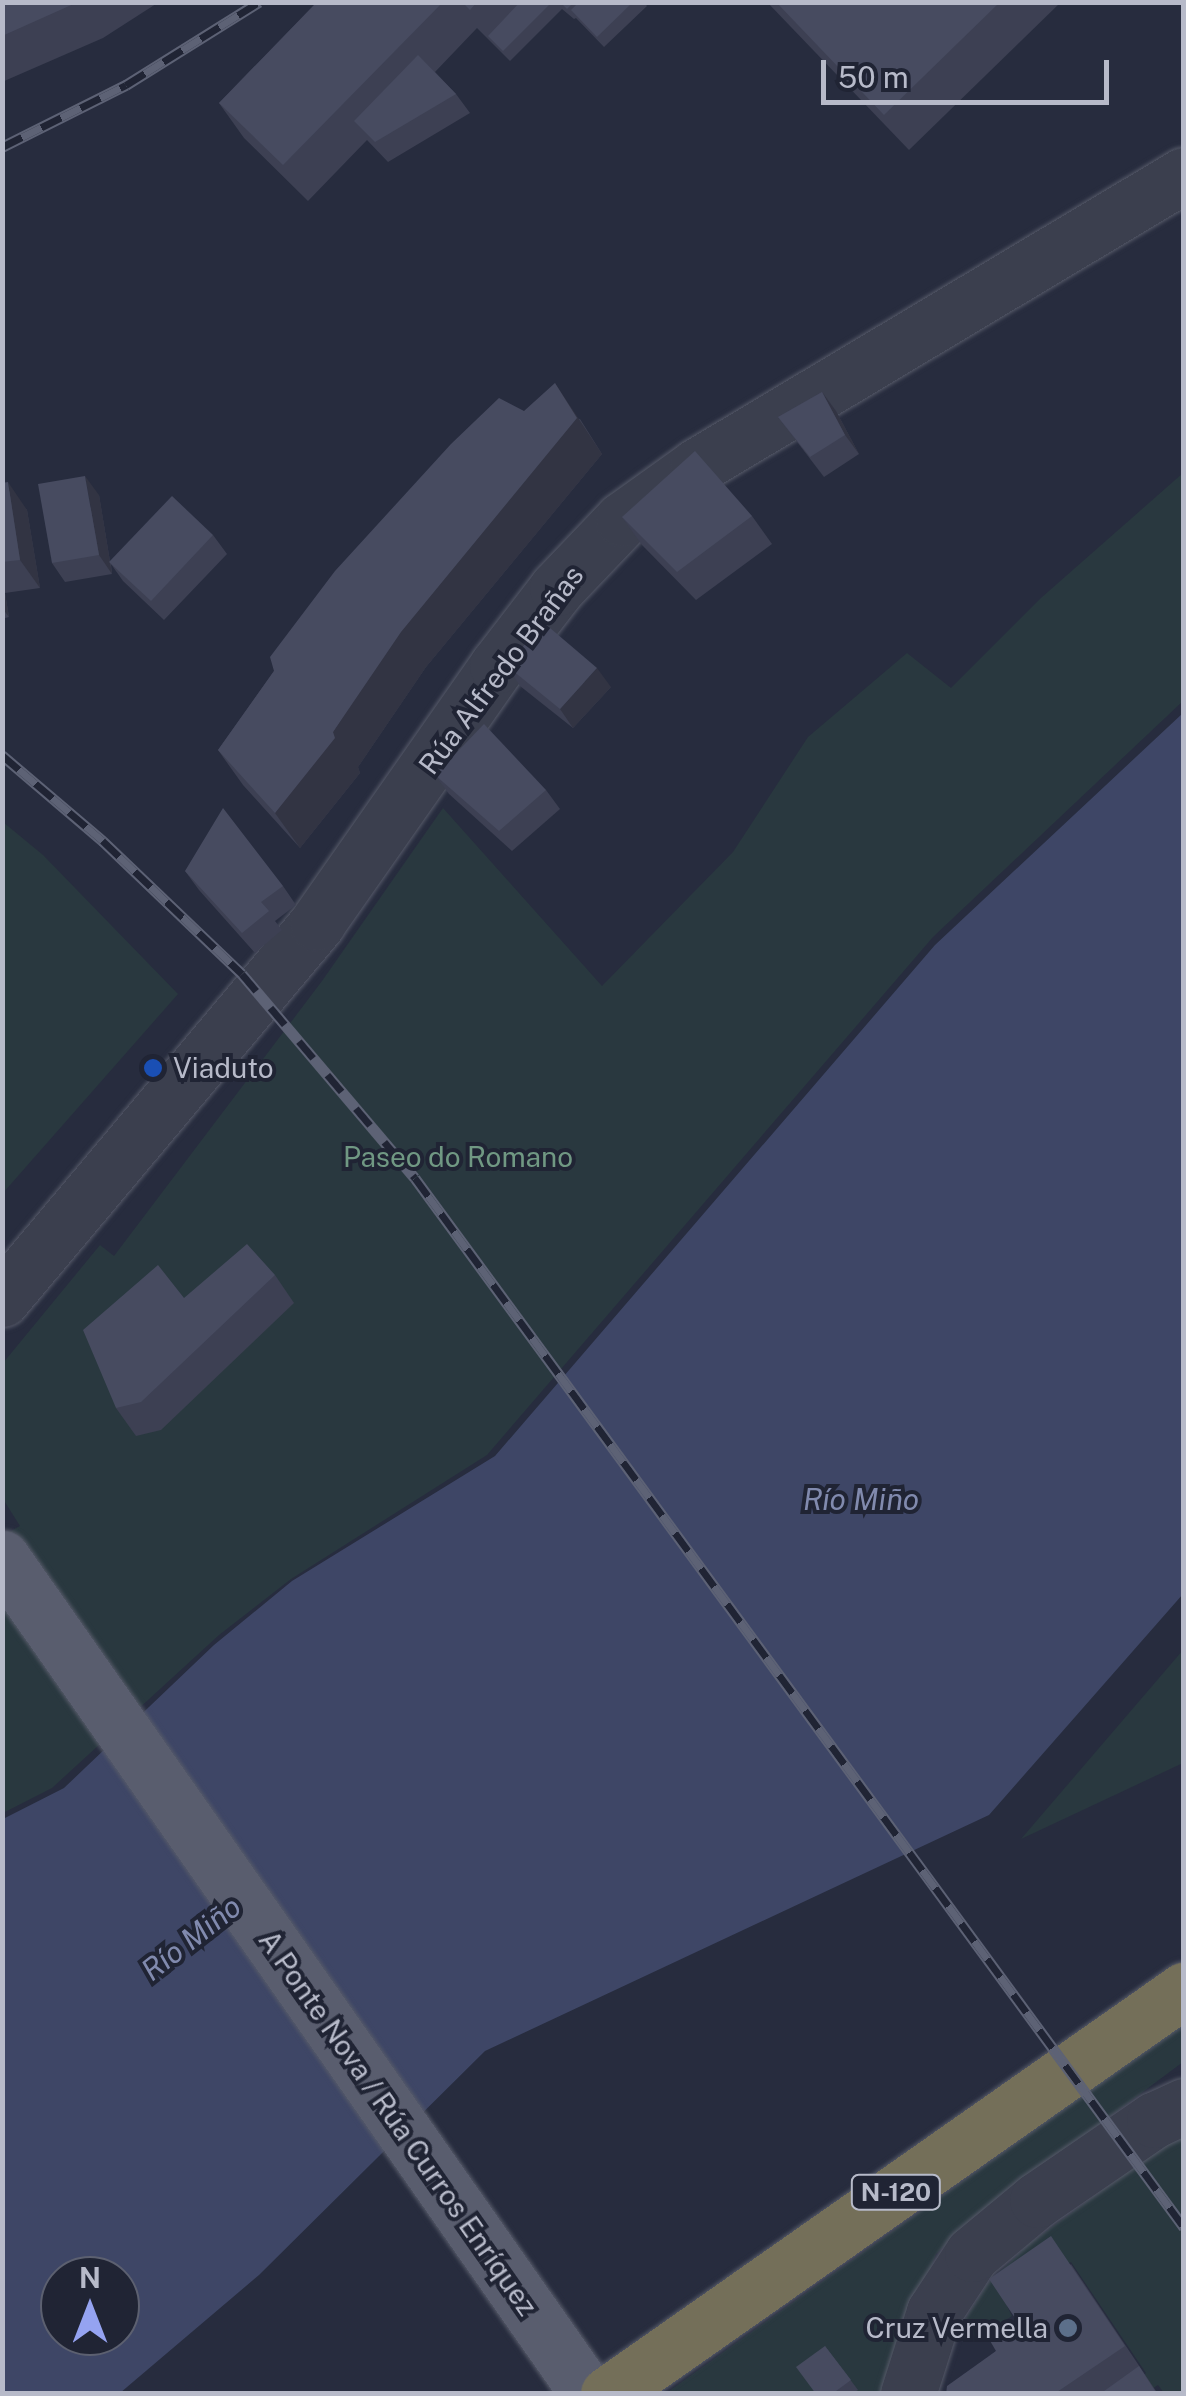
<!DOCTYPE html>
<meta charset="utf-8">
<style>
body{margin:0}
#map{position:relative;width:1186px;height:2396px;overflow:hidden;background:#272c3e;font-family:"Public Sans",sans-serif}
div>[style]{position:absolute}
.green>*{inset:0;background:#29383f}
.water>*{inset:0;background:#3e4666}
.roads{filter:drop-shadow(0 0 2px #565a69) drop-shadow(0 0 2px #565a69)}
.minor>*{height:55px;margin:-27.5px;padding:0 27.5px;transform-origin:27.5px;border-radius:27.5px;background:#3b3f4e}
.major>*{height:55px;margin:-27.5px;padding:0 27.5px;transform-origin:27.5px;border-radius:27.5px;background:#595d6e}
.highway>*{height:55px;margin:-27.5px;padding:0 27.5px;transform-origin:27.5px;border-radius:27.5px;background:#746f59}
.rail>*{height:11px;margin-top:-5.5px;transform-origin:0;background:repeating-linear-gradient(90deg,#202434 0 22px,#5d6275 0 44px);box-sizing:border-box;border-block:2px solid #5d6275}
.wall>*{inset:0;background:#3d4053}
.shaded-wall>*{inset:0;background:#323443}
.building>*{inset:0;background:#474b60}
.dots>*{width:28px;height:28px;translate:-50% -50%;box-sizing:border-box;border:5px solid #202434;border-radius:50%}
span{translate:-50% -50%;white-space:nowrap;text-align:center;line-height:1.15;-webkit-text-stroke:8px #202434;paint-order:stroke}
.shield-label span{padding:2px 8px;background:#202434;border:2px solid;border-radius:8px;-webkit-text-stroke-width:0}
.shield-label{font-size:25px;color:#b7bac9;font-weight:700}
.street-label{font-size:28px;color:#b7bac9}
.poi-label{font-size:28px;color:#b7bac9}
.left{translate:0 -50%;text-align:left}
.right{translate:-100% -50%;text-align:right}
.park-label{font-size:28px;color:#709883}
.water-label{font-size:30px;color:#818aae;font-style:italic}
.frame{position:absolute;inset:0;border:5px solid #b7bac9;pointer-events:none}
.north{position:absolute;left:40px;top:2256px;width:100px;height:100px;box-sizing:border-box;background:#202434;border:2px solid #5c6070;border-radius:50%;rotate:0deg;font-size:28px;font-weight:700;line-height:40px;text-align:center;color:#b7bac9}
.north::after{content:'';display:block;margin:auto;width:35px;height:45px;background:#95a3f1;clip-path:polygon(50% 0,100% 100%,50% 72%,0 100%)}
.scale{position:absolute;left:821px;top:60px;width:288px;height:45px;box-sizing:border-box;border:5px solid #b7bac9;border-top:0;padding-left:12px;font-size:30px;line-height:35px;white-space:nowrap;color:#b7bac9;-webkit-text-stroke:8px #202434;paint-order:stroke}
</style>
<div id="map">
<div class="green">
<div style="clip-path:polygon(1183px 473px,1183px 701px,933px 937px,487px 1455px,291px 1579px,219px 1635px,52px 1788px,3px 1813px,2px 1536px,20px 1526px,3px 1499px,3px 1363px,100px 1245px,114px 1256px,322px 981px,443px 808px,602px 986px,733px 852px,808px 737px,907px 653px,951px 688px,1041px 598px)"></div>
<div style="clip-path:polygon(3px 822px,43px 855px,178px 994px,3px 1193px)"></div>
<div style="clip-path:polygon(1183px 1650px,1183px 1763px,1021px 1839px)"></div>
<div style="clip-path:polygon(1183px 2023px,1183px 2062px,975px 2217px,936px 2254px,887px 2393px,665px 2394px)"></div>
<div style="clip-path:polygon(1183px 2131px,1183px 2393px,1164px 2393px,1158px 2385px,1146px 2393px,1117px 2393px,1146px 2373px,1071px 2262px,1007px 2306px,1012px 2316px,989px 2331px,975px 2336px,959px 2329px,987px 2284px,1030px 2243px)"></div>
</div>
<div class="water">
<div style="clip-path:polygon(evenodd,1183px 713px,1183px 1594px,989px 1815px,485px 2051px,259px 2275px,120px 2393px,3px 2394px,3px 1819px,64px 1788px,214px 1645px,292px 1581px,495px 1456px,935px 945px,1183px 713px,60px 2276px,120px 2276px,120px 2336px,60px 2336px,60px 2276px)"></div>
</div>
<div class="roads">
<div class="minor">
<div style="left:2px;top:1299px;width:491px;rotate:-50deg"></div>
<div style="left:317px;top:923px;width:314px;rotate:-55deg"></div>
<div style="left:497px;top:666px;width:98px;rotate:-52.4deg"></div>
<div style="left:557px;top:588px;width:95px;rotate:-46.3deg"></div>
<div style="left:623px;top:519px;width:91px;rotate:-35.6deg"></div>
<div style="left:697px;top:466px;width:567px;rotate:-30.86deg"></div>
<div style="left:908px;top:2394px;width:86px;rotate:-72.4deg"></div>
<div style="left:934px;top:2312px;width:69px;rotate:-56.8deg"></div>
<div style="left:972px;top:2254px;width:85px;rotate:-39.7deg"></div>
<div style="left:1037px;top:2200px;width:142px;rotate:-34.4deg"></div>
<div style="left:1154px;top:2120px;width:33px;rotate:-25deg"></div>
</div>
<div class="major">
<div style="left:2px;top:1558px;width:1021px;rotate:54.97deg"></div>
</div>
<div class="highway">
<div style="left:608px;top:2394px;width:704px;rotate:-35.05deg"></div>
</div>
</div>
<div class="rail">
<div style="left:2px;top:147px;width:139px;rotate:-26.6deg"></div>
<div style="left:126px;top:85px;width:157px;rotate:-32deg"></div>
<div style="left:2px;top:755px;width:133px;rotate:40.4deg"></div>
<div style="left:103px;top:841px;width:192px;rotate:43.7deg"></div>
<div style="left:242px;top:974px;width:267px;rotate:49.7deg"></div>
<div style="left:415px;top:1178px;width:1301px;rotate:53.76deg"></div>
</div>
<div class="wall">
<div style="clip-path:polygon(2px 2px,159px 2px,103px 38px,2px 82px)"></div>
<div style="clip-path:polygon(317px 2px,644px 2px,647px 6px,604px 47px,576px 18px,574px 19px,562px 9px,510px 61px,477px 28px,435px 72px,456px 94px,470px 113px,388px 162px,367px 140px,308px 201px,244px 138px,219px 103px)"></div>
<div style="clip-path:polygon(767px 2px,1061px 2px,909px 150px)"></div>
<div style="clip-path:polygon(822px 392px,836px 411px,859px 454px,824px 477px,778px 417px)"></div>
<div style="clip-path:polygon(524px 411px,580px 419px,602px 454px,426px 667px,358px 767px,360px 773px,300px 848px,243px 785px,218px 750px,274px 671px)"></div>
<div style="clip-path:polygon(2px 483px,27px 510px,40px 588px,5px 593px,9px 617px,2px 619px)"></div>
<div style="clip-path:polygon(99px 495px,110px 561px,213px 535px,227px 554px,164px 620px,123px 581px,111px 564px,112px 574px,65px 582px,52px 563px)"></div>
<div style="clip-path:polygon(752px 516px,772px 544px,696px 600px,642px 545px,622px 517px)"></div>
<div style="clip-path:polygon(507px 666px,611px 687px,573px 728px,520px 686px)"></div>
<div style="clip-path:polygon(435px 775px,546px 790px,560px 809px,512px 851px,449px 794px)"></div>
<div style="clip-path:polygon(185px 871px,283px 886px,296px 905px,275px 921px,282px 930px,255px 953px,199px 890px)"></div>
<div style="clip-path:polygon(275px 1275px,294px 1303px,161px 1430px,136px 1436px,116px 1408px,184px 1298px)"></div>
<div style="clip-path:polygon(1071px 2264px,1158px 2394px,946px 2394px,996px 2351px,1010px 2330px,1019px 2324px)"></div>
<div style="clip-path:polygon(825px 2346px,858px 2390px,852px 2394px,815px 2394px)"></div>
</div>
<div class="shaded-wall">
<div style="clip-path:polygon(555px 383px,602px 454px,426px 667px,358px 767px,360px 773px,300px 848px,275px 813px,333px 732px)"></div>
<div style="clip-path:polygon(822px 392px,836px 411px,859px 454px,845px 435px)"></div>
<div style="clip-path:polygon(85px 476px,99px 495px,112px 574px,99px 555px)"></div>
<div style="clip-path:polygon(8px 482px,27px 510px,40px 588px,20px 560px)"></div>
<div style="clip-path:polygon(2px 590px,5px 593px,9px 617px,2px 608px)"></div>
<div style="clip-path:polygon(597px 668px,611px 687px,573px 728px,560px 709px)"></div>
</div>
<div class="building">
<div style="clip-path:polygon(2px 2px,78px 2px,2px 36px)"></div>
<div style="clip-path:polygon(317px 2px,443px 2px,283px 165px,219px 103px)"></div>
<div style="clip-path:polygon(462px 2px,477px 2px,470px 10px)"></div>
<div style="clip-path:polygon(520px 2px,552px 2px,503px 51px,488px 36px)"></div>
<div style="clip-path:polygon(560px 2px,574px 2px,567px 9px)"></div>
<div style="clip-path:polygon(579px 2px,633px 2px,597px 37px,571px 10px)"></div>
<div style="clip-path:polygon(776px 2px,1000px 2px,884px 115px)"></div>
<div style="clip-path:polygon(418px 55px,456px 94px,375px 142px,354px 121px)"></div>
<div style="clip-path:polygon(555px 383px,577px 418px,401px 632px,333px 732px,335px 738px,275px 813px,218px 750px,274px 671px,270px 657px,335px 571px,451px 444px,499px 398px,524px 411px)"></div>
<div style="clip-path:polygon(822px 392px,845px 435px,810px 457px,778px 417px)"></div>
<div style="clip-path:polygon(695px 451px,752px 516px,677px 572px,622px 517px)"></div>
<div style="clip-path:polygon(85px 476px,99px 555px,52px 563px,38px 484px)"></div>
<div style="clip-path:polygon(8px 482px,20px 560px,2px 562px,2px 483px)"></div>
<div style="clip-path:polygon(172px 496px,213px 535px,151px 601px,109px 562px)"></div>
<div style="clip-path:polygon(543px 622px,597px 668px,560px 709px,507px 666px)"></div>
<div style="clip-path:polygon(484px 724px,546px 790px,499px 831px,435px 775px)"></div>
<div style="clip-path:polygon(223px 808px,283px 886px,261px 902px,269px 911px,242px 933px,185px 871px)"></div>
<div style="clip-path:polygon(247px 1244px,275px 1275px,141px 1402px,116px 1408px,83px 1330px,158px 1265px,184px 1298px)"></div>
<div style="clip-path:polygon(1051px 2236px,1125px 2346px,1054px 2394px,946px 2394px,947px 2386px,996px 2351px,986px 2334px,989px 2325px,1001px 2322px,1010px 2330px,1019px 2324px,989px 2279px)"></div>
<div style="clip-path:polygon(825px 2346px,851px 2380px,832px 2394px,816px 2394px,796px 2367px)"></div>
<div style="clip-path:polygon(1139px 2366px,1157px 2394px,1100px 2394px)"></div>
</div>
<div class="dots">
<div style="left:153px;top:1068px;background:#1a4fb4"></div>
<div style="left:1068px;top:2328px;background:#5c6f8a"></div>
</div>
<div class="shield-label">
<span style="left:896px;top:2192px">N-120</span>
</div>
<div class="street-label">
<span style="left:501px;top:670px;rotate:-53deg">Rúa Alfredo Brañas</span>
<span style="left:398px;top:2123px;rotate:55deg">A Ponte Nova / Rúa Curros Enríquez</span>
</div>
<div class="poi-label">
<span class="left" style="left:173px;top:1068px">Viaduto</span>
<span class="right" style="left:1048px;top:2328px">Cruz Vermella</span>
</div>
<div class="park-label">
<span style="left:458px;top:1157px">Paseo do Romano</span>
</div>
<div class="water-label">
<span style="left:861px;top:1499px">Río Miño</span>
<span style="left:191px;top:1938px;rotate:-38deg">Río Miño</span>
</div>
<div class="frame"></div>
<div class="north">N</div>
<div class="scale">50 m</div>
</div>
